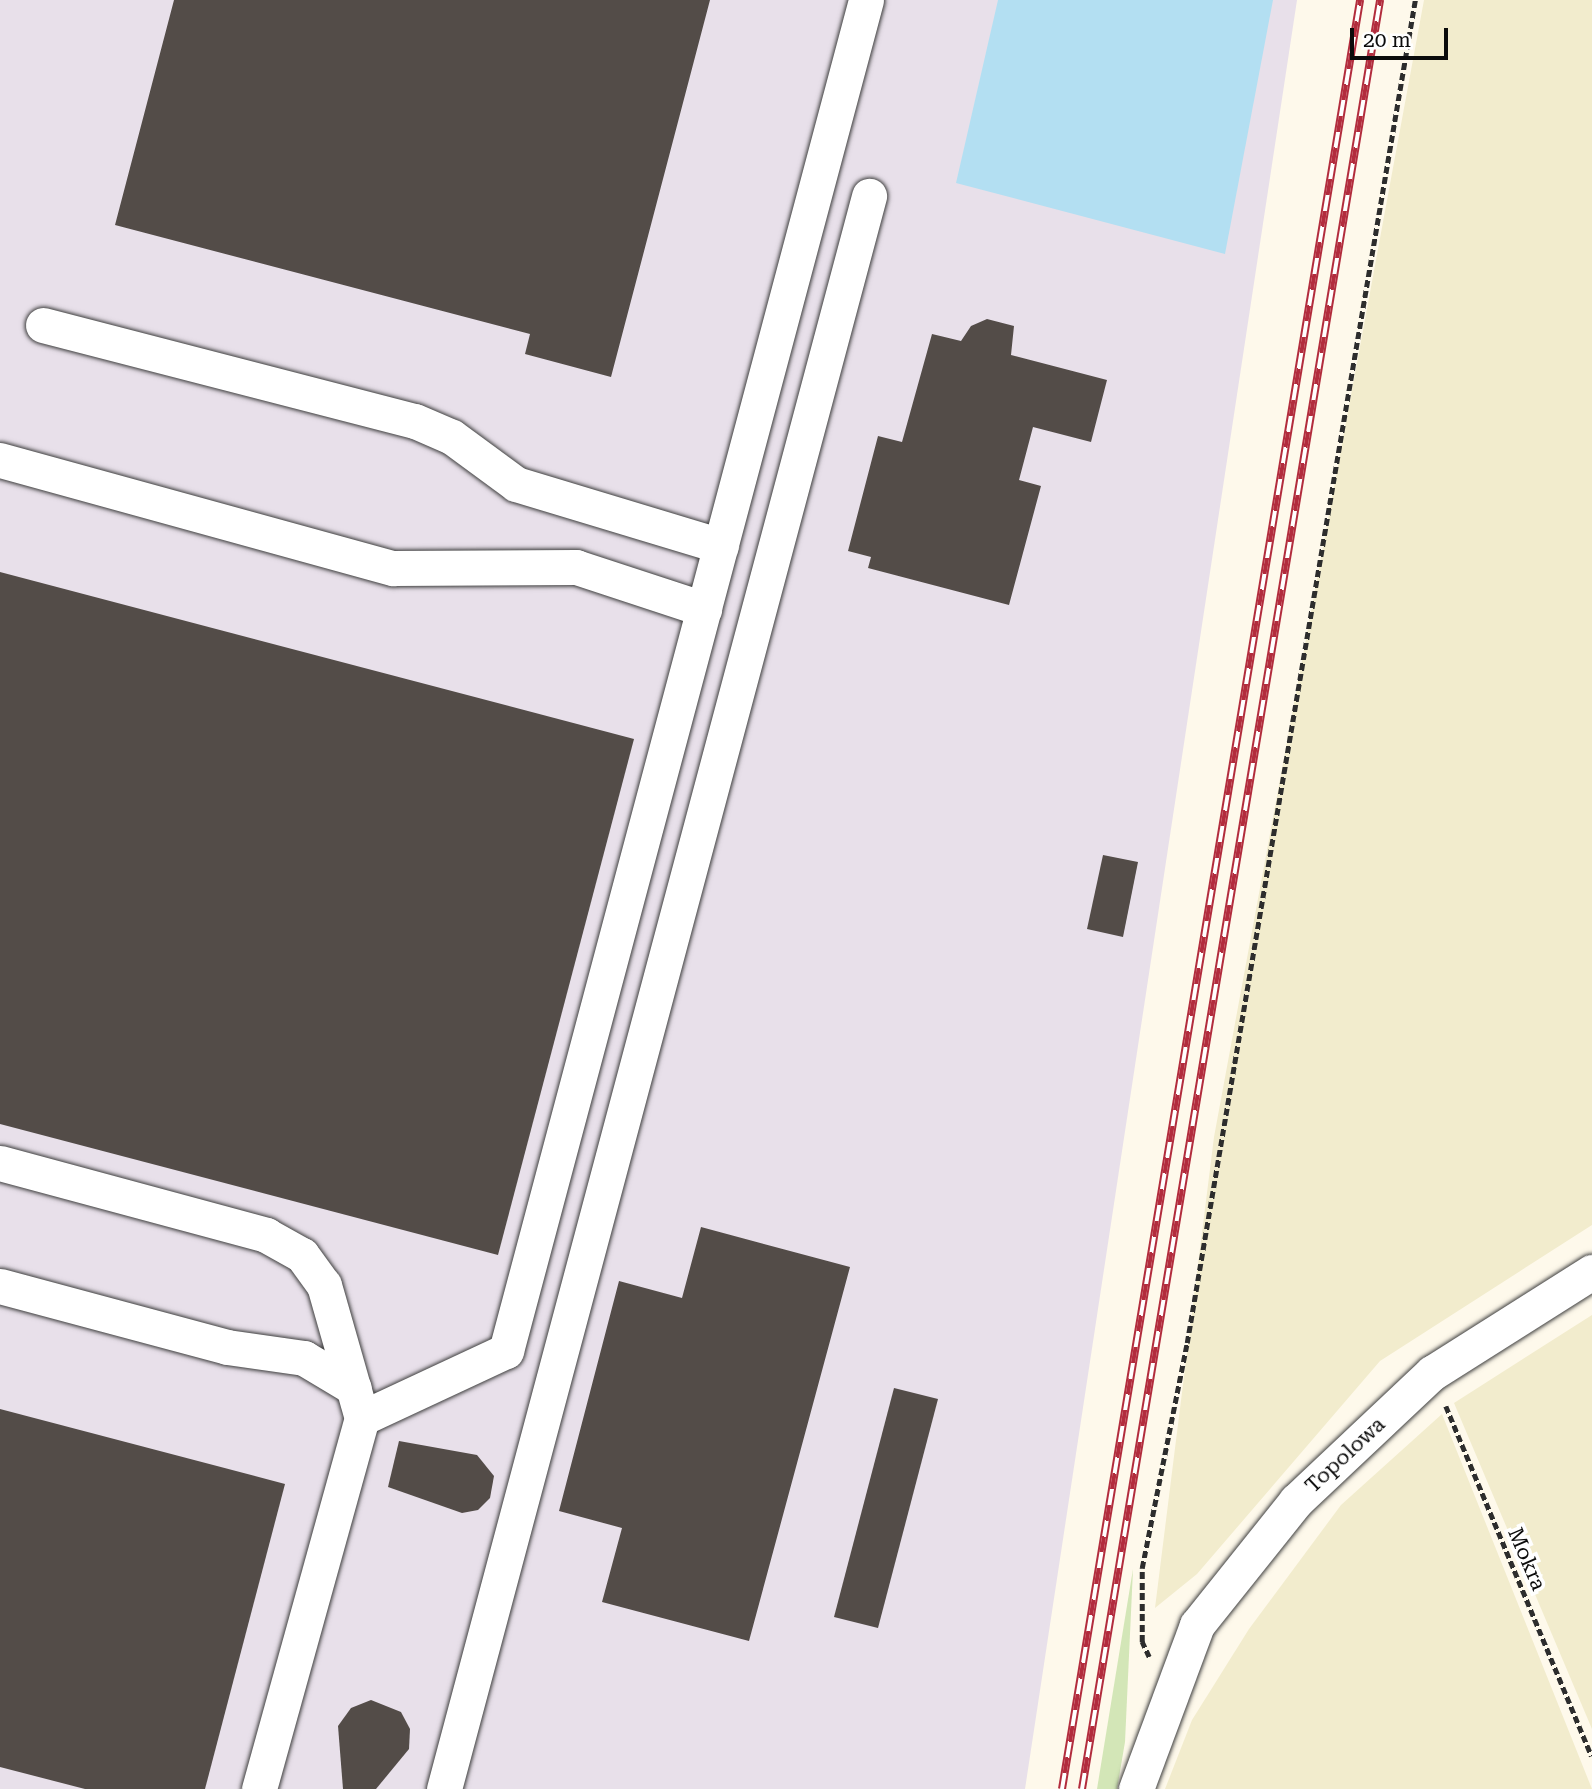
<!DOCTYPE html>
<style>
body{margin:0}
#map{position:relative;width:1592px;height:1789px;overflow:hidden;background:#fef9eb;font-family:"Roboto Serif",serif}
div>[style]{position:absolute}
.industrial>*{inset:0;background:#e8e0ea}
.farmland>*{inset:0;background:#f2eccd}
.green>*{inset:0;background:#d3e6b7}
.water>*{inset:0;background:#b3dff2}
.building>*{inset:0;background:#534c48}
.path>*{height:4.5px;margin-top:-2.25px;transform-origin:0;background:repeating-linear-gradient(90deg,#2d2d2d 0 7px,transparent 0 10.5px)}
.roads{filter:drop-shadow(0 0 2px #3e3e3e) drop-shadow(0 0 2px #3e3e3e)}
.minor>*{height:35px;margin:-17.5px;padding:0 17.5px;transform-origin:17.5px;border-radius:17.5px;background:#fff}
.rail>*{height:8px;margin-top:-4px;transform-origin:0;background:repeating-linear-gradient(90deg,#fff 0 16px,#b22c3d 0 32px);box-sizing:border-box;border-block:2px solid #b22c3d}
span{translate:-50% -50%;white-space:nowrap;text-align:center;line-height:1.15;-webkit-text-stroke:7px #fff;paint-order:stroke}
.street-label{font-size:21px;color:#0b0b0b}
.scale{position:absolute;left:1350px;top:28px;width:98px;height:32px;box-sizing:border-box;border:4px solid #0b0b0b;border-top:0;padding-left:9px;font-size:21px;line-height:24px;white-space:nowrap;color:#0b0b0b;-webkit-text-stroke:5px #fff;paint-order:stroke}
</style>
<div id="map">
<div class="industrial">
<div style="clip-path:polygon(0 0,1297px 0,1025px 1789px,0 1789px)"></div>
</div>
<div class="farmland">
<div style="clip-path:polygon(1424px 0,1592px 0,1592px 1225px,1380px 1361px,1197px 1574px,1155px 1608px,1214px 1137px)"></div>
<div style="clip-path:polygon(1592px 1315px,1592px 1729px,1454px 1403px)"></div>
<div style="clip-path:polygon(1442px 1414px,1592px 1789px,1165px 1789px,1192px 1720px,1249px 1629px,1341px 1505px)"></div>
</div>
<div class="green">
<div style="clip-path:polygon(1133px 1569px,1125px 1742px,1117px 1789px,1097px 1789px)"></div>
</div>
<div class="water">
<div style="clip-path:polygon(998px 0,1273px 0,1225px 254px,956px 183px)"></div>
</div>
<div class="building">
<div style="clip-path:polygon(174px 0,710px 0,611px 377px,525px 354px,530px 334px,115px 225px)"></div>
<div style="clip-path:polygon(987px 319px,1014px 326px,1011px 355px,1107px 380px,1091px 442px,1033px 427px,1019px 480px,1041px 486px,1009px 605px,868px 568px,871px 557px,848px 551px,878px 436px,902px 442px,932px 334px,961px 341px,971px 326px)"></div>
<div style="clip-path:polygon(0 572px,634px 739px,498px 1255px,0 1124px)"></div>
<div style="clip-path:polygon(1103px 855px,1138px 862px,1123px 937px,1087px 929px)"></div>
<div style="clip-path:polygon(701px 1227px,850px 1267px,749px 1641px,602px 1602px,622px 1528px,559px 1511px,619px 1281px,682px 1298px)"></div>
<div style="clip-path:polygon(894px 1388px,938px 1399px,878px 1628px,834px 1617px)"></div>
<div style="clip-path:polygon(0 1409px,285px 1484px,205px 1789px,85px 1789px,0 1767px)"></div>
<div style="clip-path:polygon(399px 1441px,477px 1455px,494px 1476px,490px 1498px,478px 1510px,462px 1513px,388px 1487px)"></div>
<div style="clip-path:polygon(371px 1700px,401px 1712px,410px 1729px,409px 1749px,376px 1789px,343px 1789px,338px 1726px,351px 1708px)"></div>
</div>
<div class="path">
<div style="left:1446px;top:1406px;width:379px;rotate:67.4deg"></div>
<div style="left:1149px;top:1657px;width:17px;rotate:-115deg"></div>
<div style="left:1142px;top:1642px;width:74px;rotate:-90deg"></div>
<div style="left:1142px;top:1568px;width:229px;rotate:-78.7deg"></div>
<div style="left:1187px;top:1343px;width:1362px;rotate:-80.36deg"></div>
</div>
<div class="roads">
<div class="minor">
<div style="left:43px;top:325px;width:384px;rotate:14.5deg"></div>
<div style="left:415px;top:421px;width:40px;rotate:23.4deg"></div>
<div style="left:452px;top:437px;width:79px;rotate:36.3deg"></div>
<div style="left:516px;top:484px;width:214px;rotate:16.8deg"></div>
<div style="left:0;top:460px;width:408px;rotate:15.4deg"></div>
<div style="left:393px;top:568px;width:183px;rotate:-0.3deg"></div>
<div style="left:576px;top:567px;width:135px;rotate:18.2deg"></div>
<div style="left:0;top:1163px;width:276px;rotate:15.1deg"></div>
<div style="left:266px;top:1235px;width:41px;rotate:29.1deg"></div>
<div style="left:302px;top:1255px;width:37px;rotate:54deg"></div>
<div style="left:324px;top:1285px;width:138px;rotate:74.1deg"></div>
<div style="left:0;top:1286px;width:235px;rotate:15deg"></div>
<div style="left:227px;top:1347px;width:78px;rotate:8.1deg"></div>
<div style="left:304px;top:1358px;width:58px;rotate:31deg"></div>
<div style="left:259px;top:1789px;width:385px;rotate:-74.5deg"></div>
<div style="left:362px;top:1418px;width:159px;rotate:-25deg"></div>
<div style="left:506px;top:1351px;width:1398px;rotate:-75.08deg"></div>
<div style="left:444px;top:1789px;width:1649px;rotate:-75.06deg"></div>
<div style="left:1136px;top:1789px;width:175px;rotate:-69.6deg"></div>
<div style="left:1197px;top:1625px;width:159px;rotate:-51.4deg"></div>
<div style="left:1296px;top:1501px;width:187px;rotate:-43.3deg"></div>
<div style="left:1432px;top:1373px;width:189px;rotate:-32.3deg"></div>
</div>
</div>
<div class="rail">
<div style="left:1062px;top:1789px;width:1814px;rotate:-80.54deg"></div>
<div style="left:1082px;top:1789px;width:1814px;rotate:-80.54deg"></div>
</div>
<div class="street-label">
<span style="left:1345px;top:1455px;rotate:-43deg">Topolowa</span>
<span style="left:1527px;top:1559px;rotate:67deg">Mokra</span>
</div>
<div class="scale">20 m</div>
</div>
